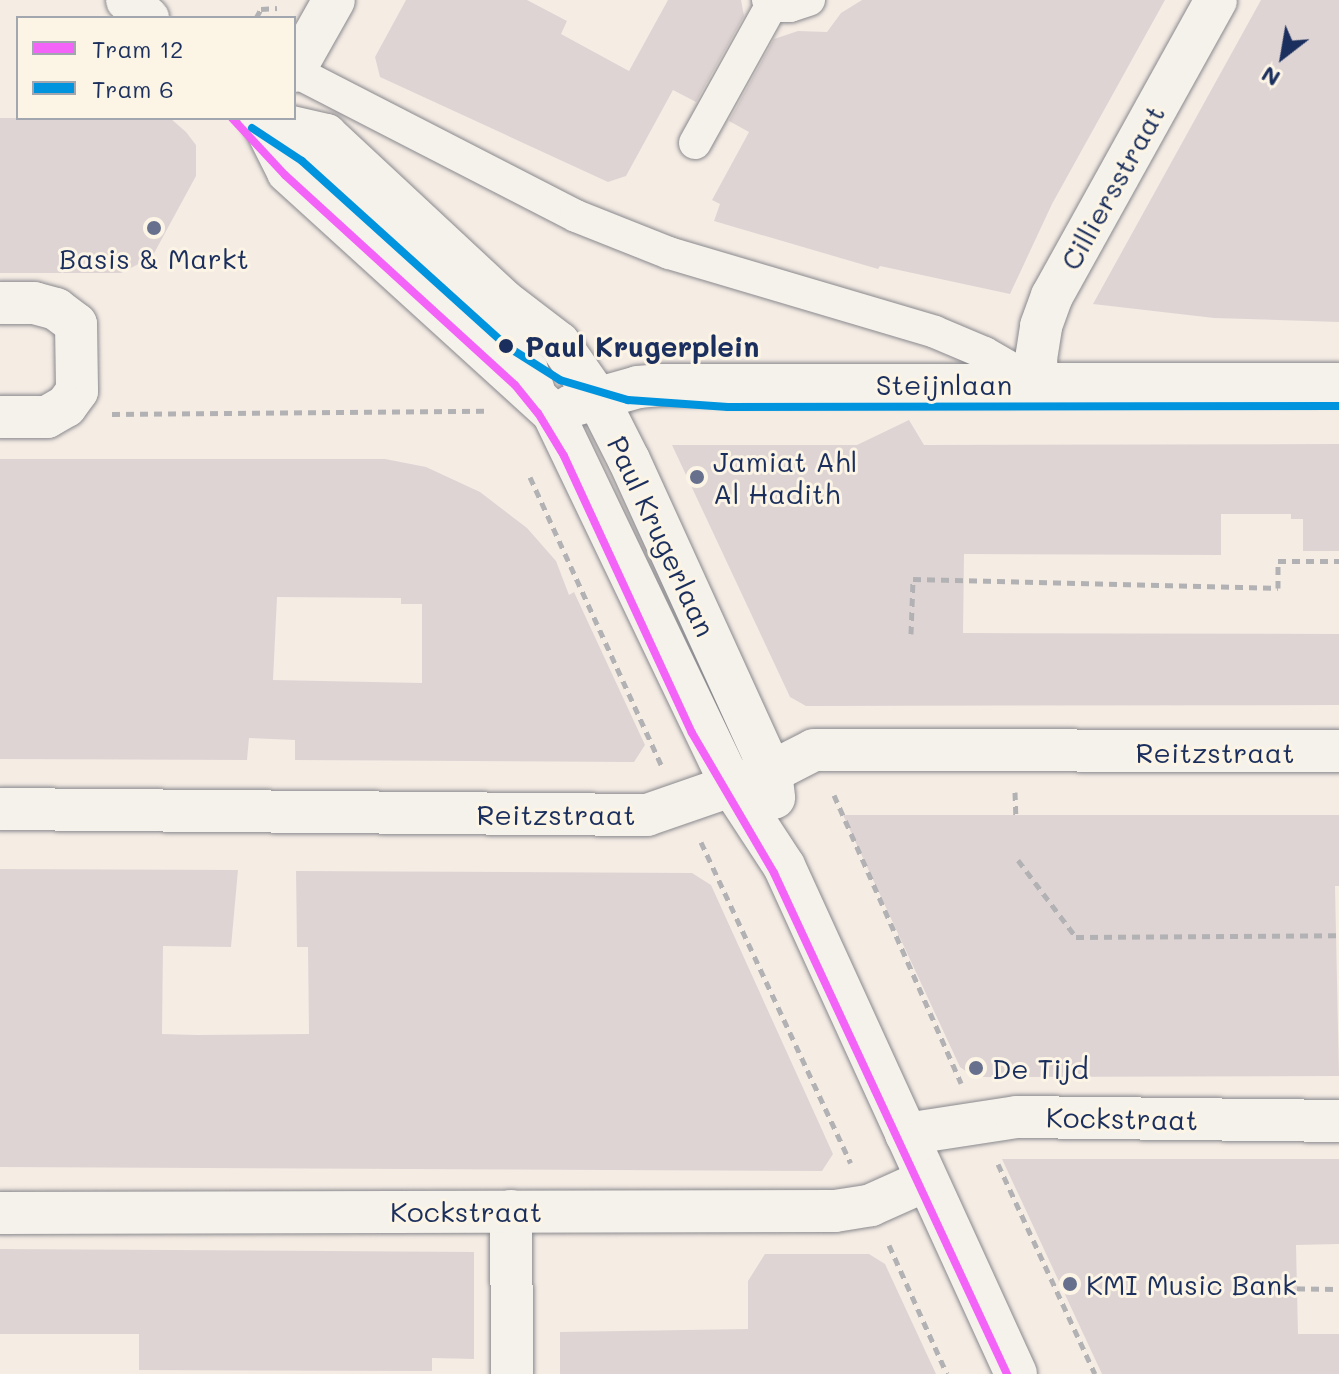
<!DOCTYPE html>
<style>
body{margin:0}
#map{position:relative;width:1339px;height:1374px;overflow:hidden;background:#f5ece4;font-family:Mali,sans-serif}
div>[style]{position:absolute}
.building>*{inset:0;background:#dfd4d4}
.path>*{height:5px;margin-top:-2.5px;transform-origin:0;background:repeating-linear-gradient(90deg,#b2b2b4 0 8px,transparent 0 14px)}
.roads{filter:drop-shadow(0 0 2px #89898e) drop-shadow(0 0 2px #89898e)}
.service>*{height:20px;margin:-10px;padding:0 10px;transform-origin:10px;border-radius:10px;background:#f5f1eb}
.pedestrian>*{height:32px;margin:-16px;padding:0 16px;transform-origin:16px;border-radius:16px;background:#f5f1eb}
.minor>*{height:42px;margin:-21px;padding:0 21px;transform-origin:21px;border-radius:21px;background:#f5f1eb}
.tram-1>*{height:8px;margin:-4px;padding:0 4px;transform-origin:4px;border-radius:4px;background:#f463f7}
.tram-2>*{height:8px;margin:-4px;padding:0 4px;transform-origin:4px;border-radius:4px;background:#0093de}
.dots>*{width:22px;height:22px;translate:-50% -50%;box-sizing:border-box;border:4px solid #fcf5e5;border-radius:50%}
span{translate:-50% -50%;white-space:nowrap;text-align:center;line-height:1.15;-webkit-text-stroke:6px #fcf5e5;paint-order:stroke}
.street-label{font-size:28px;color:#1b2f5e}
.poi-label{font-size:28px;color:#1b2f5e}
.left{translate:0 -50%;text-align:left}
.stop-label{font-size:28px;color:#1b2f5e;font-weight:700}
.legend{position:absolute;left:16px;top:16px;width:280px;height:104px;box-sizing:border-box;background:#fcf5e5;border:2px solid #a2a6af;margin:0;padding:10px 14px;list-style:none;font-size:24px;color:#1b2f5e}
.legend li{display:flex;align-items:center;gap:16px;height:40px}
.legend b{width:40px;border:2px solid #a2a6af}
.north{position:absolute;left:1243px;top:16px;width:80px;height:80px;-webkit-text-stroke:6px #fcf5e5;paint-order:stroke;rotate:211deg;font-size:22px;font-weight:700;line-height:32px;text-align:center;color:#1b2f5e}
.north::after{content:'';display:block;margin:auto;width:28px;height:36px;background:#1b2f5e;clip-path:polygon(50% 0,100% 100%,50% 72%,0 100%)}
</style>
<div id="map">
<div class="building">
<div style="clip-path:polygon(406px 0,527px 0,567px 21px,561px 34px,629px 71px,668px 0,741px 0,744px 16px,696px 102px,673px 90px,626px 176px,608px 182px,380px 77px,375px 57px)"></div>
<div style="clip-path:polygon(862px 0,1165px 0,1052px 204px,1010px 294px,880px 266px,878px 269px,714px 221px,720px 204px,712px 200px,749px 132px,729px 121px,774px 39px,798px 31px,827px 32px,841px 13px)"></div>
<div style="clip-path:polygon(1261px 0,1339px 0,1339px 322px,1214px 318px,1093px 304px)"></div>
<div style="clip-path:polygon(0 118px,170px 118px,186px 132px,196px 145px,196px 176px,152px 257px,121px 273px,0 273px)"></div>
<div style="clip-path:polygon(909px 420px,924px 445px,1339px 444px,1339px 551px,1303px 551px,1303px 519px,1291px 519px,1291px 514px,1221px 514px,1221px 555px,964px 554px,963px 633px,1339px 634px,1339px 705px,806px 706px,790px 697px,672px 445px,857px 445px)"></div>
<div style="clip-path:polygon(evenodd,0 459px,385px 459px,426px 467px,480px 492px,527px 528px,556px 561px,569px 595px,574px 592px,645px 745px,634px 762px,295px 760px,295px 740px,249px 738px,247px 760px,0 759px,0 459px,277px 597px,401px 598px,401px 604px,422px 604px,422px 683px,273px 680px,277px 597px)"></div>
<div style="clip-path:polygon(843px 815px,1339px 815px,1339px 886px,1335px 886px,1339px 1076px,974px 1077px,960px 1067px)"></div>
<div style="clip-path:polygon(0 869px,238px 870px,231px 947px,163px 946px,162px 1034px,197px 1035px,309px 1034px,308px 947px,297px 947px,296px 871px,692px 873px,711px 885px,833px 1154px,822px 1171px,0 1167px)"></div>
<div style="clip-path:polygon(1002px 1159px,1339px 1159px,1339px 1244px,1296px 1245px,1298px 1334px,1339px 1334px,1339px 1374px,1102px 1374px)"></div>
<div style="clip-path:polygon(0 1249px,474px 1252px,474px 1359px,432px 1358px,432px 1371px,139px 1370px,139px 1334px,0 1334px)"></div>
<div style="clip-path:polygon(765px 1254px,869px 1254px,885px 1264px,936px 1374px,560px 1374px,560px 1332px,748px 1329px,748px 1281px)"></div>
</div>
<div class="path">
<div style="left:256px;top:18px;width:10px;rotate:-61deg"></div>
<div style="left:261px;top:9px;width:16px;rotate:-4deg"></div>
<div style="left:112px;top:414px;width:374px;rotate:-0.5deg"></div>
<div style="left:530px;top:477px;width:318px;rotate:65.5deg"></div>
<div style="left:911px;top:634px;width:55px;rotate:-87.9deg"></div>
<div style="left:913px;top:579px;width:365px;rotate:1.4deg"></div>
<div style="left:1278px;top:588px;width:27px;rotate:-90deg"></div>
<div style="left:1278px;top:561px;width:61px"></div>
<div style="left:1015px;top:792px;width:23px;rotate:88deg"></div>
<div style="left:834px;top:795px;width:315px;rotate:66.2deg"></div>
<div style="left:701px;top:842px;width:354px;rotate:65deg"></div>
<div style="left:1018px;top:860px;width:96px;rotate:53deg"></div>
<div style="left:1076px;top:937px;width:263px;rotate:-0.4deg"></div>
<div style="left:998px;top:1164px;width:231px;rotate:65.2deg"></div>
<div style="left:889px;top:1245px;width:141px;rotate:65.8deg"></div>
<div style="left:1269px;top:1288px;width:70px;rotate:0.8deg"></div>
</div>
<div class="roads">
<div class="service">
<div style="left:280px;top:134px;width:346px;rotate:42deg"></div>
<div style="left:537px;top:365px;width:35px;rotate:72deg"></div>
</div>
<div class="pedestrian">
<div style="left:768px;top:0;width:7px;rotate:63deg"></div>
<div style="left:771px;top:6px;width:19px"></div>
<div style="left:790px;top:6px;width:20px;rotate:-18deg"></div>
<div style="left:294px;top:71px;width:317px;rotate:27.2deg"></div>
<div style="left:576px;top:216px;width:100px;rotate:21.7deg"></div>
<div style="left:669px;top:253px;width:277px;rotate:16.5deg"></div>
<div style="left:935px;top:332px;width:54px;rotate:22.8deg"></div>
<div style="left:985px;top:353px;width:60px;rotate:30deg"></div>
<div style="left:695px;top:143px;width:157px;rotate:-61deg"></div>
</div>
<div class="minor">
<div style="left:127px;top:0;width:28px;rotate:41deg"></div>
<div style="left:294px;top:71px;width:81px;rotate:-60.6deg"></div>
<div style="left:261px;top:118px;width:60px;rotate:63.4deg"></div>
<div style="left:288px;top:172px;width:358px;rotate:42.3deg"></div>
<div style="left:553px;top:413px;width:412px;rotate:64.4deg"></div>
<div style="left:731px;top:785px;width:97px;rotate:56.8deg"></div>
<div style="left:784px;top:866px;width:558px;rotate:65.45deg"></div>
<div style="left:265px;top:121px;width:63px;rotate:12.9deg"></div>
<div style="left:326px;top:135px;width:243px;rotate:43deg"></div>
<div style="left:504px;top:301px;width:69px;rotate:37.4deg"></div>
<div style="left:559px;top:343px;width:68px;rotate:55.1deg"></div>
<div style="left:598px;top:399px;width:68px;rotate:63.1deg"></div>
<div style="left:629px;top:460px;width:343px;rotate:65.5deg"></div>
<div style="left:771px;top:772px;width:26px;rotate:83deg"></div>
<div style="left:0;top:303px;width:34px"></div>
<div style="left:34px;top:303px;width:23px;rotate:15deg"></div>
<div style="left:56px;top:309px;width:25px;rotate:37deg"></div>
<div style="left:76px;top:324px;width:67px;rotate:89.1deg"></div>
<div style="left:77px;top:391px;width:19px;rotate:126deg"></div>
<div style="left:66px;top:406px;width:22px;rotate:150deg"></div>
<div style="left:47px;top:417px;width:47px;rotate:180deg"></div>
<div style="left:1037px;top:383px;width:24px;rotate:-92deg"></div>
<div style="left:1036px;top:359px;width:33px;rotate:-81deg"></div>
<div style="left:1041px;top:326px;width:32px;rotate:-70deg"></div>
<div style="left:1052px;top:296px;width:338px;rotate:-61deg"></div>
<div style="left:571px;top:406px;width:70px;rotate:-15.8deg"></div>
<div style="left:638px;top:387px;width:24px;rotate:-5deg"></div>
<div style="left:662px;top:385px;width:677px;rotate:-0.08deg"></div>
<div style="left:0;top:809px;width:647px;rotate:0.53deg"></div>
<div style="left:647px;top:815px;width:131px;rotate:-19.1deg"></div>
<div style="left:771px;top:772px;width:48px;rotate:-27.1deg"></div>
<div style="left:814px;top:750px;width:525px;rotate:0.11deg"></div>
<div style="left:906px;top:1134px;width:112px;rotate:-8.7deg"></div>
<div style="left:1017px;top:1117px;width:322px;rotate:0.7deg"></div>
<div style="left:511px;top:1211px;width:163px;rotate:89.6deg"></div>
<div style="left:0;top:1213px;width:835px;rotate:-0.14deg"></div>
<div style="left:835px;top:1211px;width:36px;rotate:-9deg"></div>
<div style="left:871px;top:1205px;width:61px;rotate:-24.1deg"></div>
</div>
</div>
<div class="tram-1">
<div style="left:232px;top:118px;width:78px;rotate:47.1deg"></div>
<div style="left:285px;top:175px;width:311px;rotate:42.4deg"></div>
<div style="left:515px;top:385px;width:36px;rotate:51deg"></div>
<div style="left:538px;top:413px;width:50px;rotate:58.8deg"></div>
<div style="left:564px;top:456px;width:305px;rotate:65.2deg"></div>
<div style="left:692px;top:733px;width:162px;rotate:59.6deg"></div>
<div style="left:774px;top:873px;width:553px;rotate:65.06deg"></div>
</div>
<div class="tram-2">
<div style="left:252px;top:128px;width:60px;rotate:33.4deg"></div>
<div style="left:302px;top:161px;width:278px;rotate:42.1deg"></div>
<div style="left:508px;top:347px;width:62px;rotate:32.4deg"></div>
<div style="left:560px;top:380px;width:71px;rotate:16.4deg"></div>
<div style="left:628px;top:400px;width:100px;rotate:4deg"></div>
<div style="left:728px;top:407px;width:611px;rotate:-0.09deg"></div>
</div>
<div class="dots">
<div style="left:154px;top:228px;background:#67718d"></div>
<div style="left:506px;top:346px;background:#1b2f5e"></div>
<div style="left:697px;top:477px;background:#67718d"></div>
<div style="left:976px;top:1068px;background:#67718d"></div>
<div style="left:1070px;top:1284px;background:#67718d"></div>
</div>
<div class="street-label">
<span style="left:1112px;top:187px;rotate:-61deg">Cilliersstraat</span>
<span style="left:944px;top:384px">Steijnlaan</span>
<span style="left:662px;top:536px;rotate:65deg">Paul Krugerlaan</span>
<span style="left:1215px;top:752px">Reitzstraat</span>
<span style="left:556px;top:814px">Reitzstraat</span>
<span style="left:1122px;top:1118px;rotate:1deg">Kockstraat</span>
<span style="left:466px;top:1211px">Kockstraat</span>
</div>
<div class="poi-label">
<span style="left:154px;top:258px">Basis &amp; Markt</span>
<span class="left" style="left:713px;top:477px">Jamiat Ahl<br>Al Hadith</span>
<span class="left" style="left:992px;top:1068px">De Tijd</span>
<span class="left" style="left:1086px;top:1284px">KMI Music Bank</span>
</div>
<div class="stop-label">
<span class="left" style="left:525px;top:346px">Paul Krugerplein</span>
</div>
<ul class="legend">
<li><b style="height:10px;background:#f463f7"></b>Tram 12</li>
<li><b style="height:10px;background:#0093de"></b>Tram 6</li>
</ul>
<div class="north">N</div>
</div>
